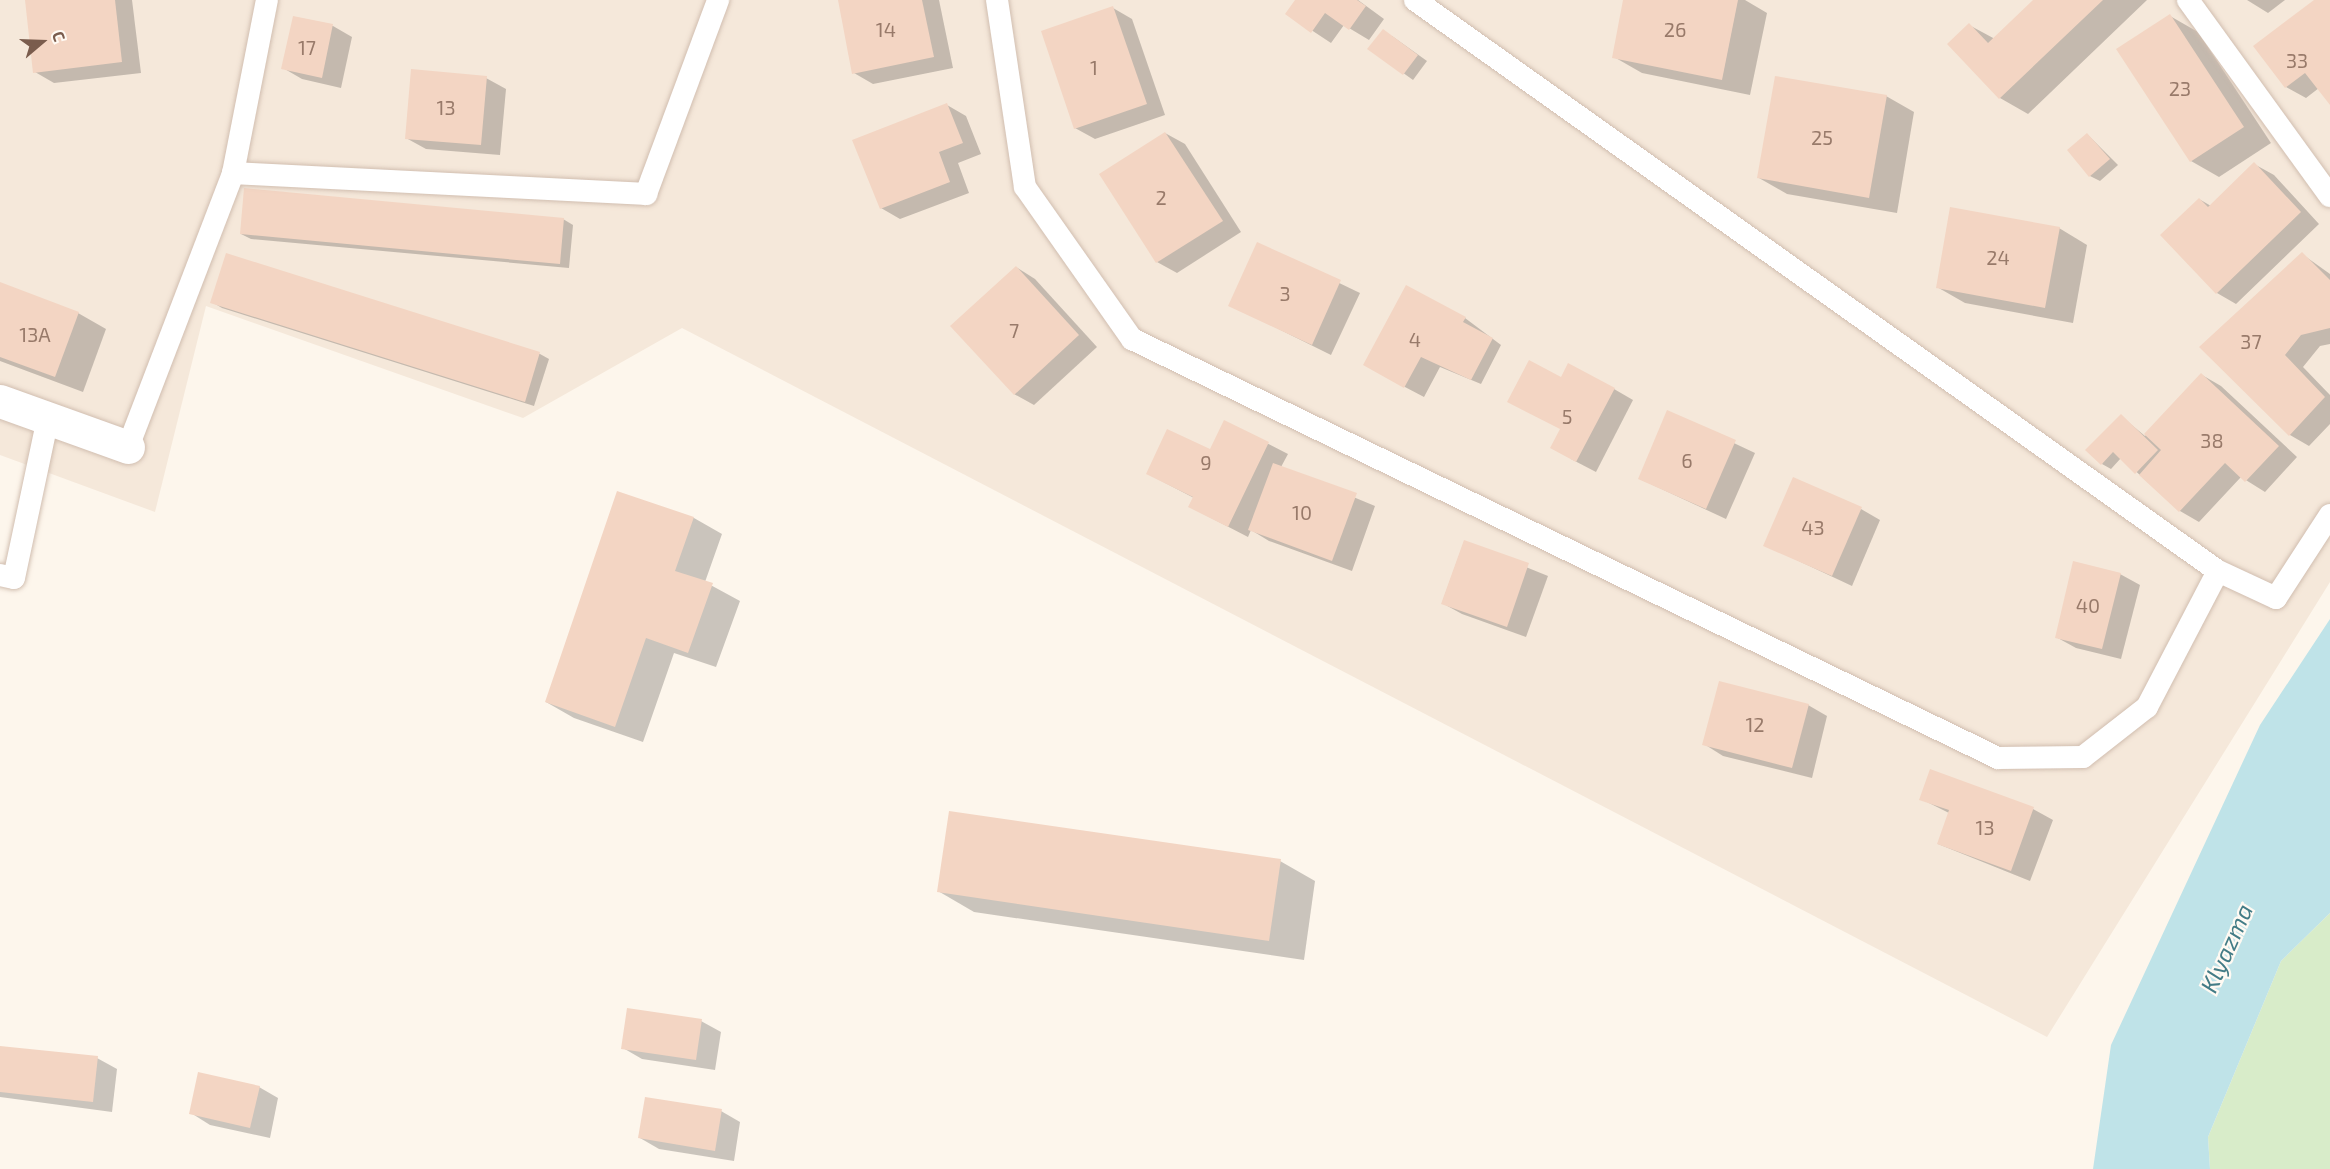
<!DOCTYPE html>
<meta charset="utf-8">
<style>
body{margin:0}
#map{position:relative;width:2330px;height:1169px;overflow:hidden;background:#fdf6ec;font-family:"Exo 2",sans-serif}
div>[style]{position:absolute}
.residential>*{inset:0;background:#f5e8da}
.green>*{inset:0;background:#d8ecc9}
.water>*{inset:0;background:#bfe3e8}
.shadow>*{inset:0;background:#0003}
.building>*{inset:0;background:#f3d5c3}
.roads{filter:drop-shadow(0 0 2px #d1beb0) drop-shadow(0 0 2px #d1beb0)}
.lane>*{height:22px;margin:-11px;padding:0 11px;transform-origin:11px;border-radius:11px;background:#fff}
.street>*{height:33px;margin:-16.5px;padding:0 16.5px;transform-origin:16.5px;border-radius:16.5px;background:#fff}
span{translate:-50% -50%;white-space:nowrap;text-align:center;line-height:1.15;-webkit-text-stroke:4.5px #fffaf3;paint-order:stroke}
.number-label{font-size:20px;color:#987a6a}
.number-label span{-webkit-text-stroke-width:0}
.water-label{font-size:24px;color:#437c86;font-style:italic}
.north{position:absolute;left:12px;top:12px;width:60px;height:60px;-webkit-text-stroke:4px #fffaf3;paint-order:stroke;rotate:71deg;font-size:16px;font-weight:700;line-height:24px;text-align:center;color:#7a5c4d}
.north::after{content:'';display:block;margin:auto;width:21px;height:27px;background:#7a5c4d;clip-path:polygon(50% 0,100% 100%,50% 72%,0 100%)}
</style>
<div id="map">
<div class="residential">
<div style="clip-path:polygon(0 0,2330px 0,2330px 582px,2047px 1037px,682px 328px,523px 418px,206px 306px,155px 512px,0 455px)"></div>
</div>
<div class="green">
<div style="clip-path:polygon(2330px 913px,2330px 1169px,2210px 1169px,2208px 1137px,2281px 961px)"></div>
</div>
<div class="water">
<div style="clip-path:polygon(2330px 619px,2330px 913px,2281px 961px,2208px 1137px,2210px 1169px,2093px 1169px,2111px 1045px,2260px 725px)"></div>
</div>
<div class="shadow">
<div style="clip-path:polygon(27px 0,132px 0,141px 73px,54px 83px,35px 72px)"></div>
<div style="clip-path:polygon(839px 0,939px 0,953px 68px,873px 84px,854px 73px)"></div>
<div style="clip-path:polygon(1297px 0,1358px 0,1384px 19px,1369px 40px,1344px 25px,1331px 43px,1287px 14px)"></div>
<div style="clip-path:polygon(1625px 0,1745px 0,1767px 13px,1750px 95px,1642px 73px,1614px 57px)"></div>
<div style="clip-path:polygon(2035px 0,2147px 0,2028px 114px,2000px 98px,1949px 44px,1969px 25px,1995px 39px)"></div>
<div style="clip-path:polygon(2247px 0,2285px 0,2268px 13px)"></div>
<div style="clip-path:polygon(2316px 0,2330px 0,2330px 103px,2319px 88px,2306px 98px,2286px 87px,2255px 47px)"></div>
<div style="clip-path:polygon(1113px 8px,1132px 19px,1165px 115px,1095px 139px,1075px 128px)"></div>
<div style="clip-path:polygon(2170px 16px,2198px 32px,2271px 143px,2219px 177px,2191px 161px)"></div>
<div style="clip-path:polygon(294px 17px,333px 26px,352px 37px,341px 88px,302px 79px,283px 68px)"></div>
<div style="clip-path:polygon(1392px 36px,1427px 61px,1413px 80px,1370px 49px)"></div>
<div style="clip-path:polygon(486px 78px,506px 89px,500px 155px,426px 149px,406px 138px)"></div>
<div style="clip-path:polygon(1886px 96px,1914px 112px,1897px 213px,1787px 194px,1759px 178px)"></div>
<div style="clip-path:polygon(947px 105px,966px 116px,981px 154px,958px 163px,969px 193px,900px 219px,881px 208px)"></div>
<div style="clip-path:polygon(1165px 133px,1185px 144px,1241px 232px,1177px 273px,1157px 262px)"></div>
<div style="clip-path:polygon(2087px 134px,2118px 165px,2100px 181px,2090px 176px)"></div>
<div style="clip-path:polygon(2254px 164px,2274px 175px,2319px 224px,2236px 304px,2217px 293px,2199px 199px,2211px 206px)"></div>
<div style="clip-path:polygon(563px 219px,573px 225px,569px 268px,251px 239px,241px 234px)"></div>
<div style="clip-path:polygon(2059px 228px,2087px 245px,2073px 323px,1965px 303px,1937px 287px)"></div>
<div style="clip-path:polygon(1258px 244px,1360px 293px,1331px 355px,1230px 305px)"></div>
<div style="clip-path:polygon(2302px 254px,2330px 274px,2330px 344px,2320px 346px,2303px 367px,2330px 395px,2330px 424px,2309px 446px,2290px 435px,2202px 347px)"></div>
<div style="clip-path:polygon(227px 255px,540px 354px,549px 359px,534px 406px,222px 308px,212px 302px)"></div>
<div style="clip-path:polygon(1016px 267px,1035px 279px,1097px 347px,1034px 405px,1014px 394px)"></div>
<div style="clip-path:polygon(0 284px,78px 313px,106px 329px,83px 392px,0 361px)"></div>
<div style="clip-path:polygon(1465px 318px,1501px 345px,1481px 384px,1440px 367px,1424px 397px,1384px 376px)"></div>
<div style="clip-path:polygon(2202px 375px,2221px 386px,2297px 457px,2265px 492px,2241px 477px,2199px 522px,2180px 511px,2121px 458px,2111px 469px,2102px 464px,2121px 416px,2145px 436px)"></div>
<div style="clip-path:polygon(1562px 379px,1614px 389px,1633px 400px,1596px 472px,1571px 459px)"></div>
<div style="clip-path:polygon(1668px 412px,1755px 453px,1726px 519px,1640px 479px)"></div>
<div style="clip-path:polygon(1225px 422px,1288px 454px,1281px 467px,1375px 506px,1352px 571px,1269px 541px,1251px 530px,1248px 537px,1190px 507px,1194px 498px,1148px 474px,1211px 451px)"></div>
<div style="clip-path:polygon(618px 493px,694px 518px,722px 534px,705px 582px,740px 601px,716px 667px,674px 653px,643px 742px,574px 718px,546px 702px)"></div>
<div style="clip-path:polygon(1861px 509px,1880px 520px,1852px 586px,1765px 545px)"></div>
<div style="clip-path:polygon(1464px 542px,1548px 576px,1526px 637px,1462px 614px,1442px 603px)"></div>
<div style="clip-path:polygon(2120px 574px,2140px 585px,2121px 659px,2076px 648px,2056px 637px)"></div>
<div style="clip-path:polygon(1808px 705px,1827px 716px,1812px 778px,1723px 756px,1704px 744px)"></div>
<div style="clip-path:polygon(1921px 799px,2033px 809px,2053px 820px,2030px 881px,1938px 844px,1949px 813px)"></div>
<div style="clip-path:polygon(1280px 861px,1315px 881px,1304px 960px,974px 912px,938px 891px)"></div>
<div style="clip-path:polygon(701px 1021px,721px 1032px,715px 1070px,642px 1059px,623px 1048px)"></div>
<div style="clip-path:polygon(0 1047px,97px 1058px,117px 1069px,112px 1112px,0 1097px)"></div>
<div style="clip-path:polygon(259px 1087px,278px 1098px,270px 1138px,210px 1125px,191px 1113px)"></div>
<div style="clip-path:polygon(721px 1111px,740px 1122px,734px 1161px,659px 1149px,640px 1138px)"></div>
</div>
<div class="building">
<div style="clip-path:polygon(25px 0,115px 0,122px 62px,33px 73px)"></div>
<div style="clip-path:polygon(838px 0,922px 0,934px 57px,852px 74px)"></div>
<div style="clip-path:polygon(1295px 0,1357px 0,1366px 6px,1349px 30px,1325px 13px,1311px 33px,1285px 14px)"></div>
<div style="clip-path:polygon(1623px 0,1738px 0,1722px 80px,1612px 58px)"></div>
<div style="clip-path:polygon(2033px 0,2103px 0,1999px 99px,1947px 44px,1969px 23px,1988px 43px)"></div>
<div style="clip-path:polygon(2314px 0,2330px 0,2330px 105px,2305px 73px,2285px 88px,2253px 46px)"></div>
<div style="clip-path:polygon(1113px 6px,1147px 104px,1074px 129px,1041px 31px)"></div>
<div style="clip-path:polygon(2170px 14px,2244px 127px,2190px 162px,2116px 49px)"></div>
<div style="clip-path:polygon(293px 16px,333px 24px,322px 78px,281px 69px)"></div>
<div style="clip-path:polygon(1383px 29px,1418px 55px,1403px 75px,1367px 49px)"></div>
<div style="clip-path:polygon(411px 69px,487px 76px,481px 145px,405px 139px)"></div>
<div style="clip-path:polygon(1775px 76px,1887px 95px,1869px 198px,1757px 178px)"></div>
<div style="clip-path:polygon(947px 103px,963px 143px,939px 152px,950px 182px,880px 209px,852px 140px)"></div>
<div style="clip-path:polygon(1165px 132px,1223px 221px,1156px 263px,1099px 174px)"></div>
<div style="clip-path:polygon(2087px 133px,2110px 159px,2089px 177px,2067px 150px)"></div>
<div style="clip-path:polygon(2254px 162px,2301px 212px,2216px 294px,2160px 235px,2199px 198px,2208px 207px)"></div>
<div style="clip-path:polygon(244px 188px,564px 218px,560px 264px,240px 234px)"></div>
<div style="clip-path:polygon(1950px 207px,2060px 227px,2045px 308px,1936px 288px)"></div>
<div style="clip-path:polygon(1257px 242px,1341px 280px,1312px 345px,1228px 306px)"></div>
<div style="clip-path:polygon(2302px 252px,2330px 280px,2330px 328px,2301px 335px,2285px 355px,2325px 397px,2289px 436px,2199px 347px)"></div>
<div style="clip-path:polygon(226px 253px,540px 352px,525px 402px,210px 303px)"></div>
<div style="clip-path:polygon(1016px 266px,1079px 335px,1014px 395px,950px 326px)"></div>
<div style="clip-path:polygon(0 282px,79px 312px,55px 377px,0 357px)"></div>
<div style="clip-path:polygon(1406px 285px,1466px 317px,1463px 322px,1493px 338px,1471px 380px,1421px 357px,1404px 388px,1363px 365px)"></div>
<div style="clip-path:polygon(1529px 360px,1561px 377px,1568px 363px,1615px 388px,1576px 462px,1550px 448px,1560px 429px,1507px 402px)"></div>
<div style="clip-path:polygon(2201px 373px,2279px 446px,2245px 482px,2225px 463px,2179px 512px,2139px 475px,2161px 450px,2144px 434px)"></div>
<div style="clip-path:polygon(1667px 410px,1736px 440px,1706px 509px,1638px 479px)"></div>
<div style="clip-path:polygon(2121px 414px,2158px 450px,2135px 474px,2113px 452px,2101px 465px,2085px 450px)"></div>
<div style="clip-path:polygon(1224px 420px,1269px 442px,1228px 527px,1188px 507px,1193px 497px,1146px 474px,1167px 429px,1210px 449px)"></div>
<div style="clip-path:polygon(1273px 463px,1357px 493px,1332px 561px,1248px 530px)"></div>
<div style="clip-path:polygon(1793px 477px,1862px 507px,1832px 576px,1763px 546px)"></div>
<div style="clip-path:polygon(617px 491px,694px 517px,675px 571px,713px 583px,688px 653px,646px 638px,615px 727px,545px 702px)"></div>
<div style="clip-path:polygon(1464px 540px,1529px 563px,1507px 627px,1441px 604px)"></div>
<div style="clip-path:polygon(2073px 561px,2121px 573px,2102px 649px,2055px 638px)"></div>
<div style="clip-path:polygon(1719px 681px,1809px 704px,1792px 768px,1702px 745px)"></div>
<div style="clip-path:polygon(1930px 769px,2034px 807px,2011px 871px,1937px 844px,1949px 810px,1919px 800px)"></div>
<div style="clip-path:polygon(949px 811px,1281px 859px,1269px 941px,937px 892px)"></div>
<div style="clip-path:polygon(627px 1008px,702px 1019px,696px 1060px,621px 1049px)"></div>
<div style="clip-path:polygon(0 1046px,98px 1056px,93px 1102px,0 1092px)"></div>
<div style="clip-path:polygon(198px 1072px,260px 1086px,250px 1128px,189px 1114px)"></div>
<div style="clip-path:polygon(645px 1097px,722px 1109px,715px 1151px,638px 1138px)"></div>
</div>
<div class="roads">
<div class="lane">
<div style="left:997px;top:0;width:189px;rotate:81.5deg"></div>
<div style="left:1025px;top:187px;width:186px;rotate:54.9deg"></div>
<div style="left:1132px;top:339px;width:962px;rotate:25.82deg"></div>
<div style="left:1998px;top:758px;width:85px;rotate:-0.7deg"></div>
<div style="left:2083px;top:757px;width:81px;rotate:-38deg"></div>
<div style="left:2147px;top:707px;width:153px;rotate:-62.4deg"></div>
<div style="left:1415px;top:0;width:985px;rotate:35.42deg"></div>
<div style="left:2218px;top:571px;width:64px;rotate:25deg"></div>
<div style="left:2276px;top:598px;width:99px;rotate:-57deg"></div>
<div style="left:2188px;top:0;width:242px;rotate:54.1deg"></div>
<div style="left:233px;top:173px;width:414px;rotate:2.9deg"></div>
<div style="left:646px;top:194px;width:207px;rotate:-69.6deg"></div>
<div style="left:128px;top:447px;width:293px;rotate:-69deg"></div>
<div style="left:233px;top:173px;width:176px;rotate:-78.9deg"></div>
<div style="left:0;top:575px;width:14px;rotate:12deg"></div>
<div style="left:14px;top:578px;width:164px;rotate:-78deg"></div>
</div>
<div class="street">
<div style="left:0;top:401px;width:136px;rotate:19.8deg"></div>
</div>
</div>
<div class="number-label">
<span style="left:886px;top:29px">14</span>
<span style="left:1675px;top:29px">26</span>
<span style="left:307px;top:47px">17</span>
<span style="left:2297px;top:60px">33</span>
<span style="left:1094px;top:67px">1</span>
<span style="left:2180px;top:88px">23</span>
<span style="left:446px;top:107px">13</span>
<span style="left:1822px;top:137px">25</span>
<span style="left:1161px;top:197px">2</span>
<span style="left:1998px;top:257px">24</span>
<span style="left:1285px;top:293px">3</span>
<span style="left:1014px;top:330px">7</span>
<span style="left:35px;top:334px">13А</span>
<span style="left:1415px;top:339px">4</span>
<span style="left:2251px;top:341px">37</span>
<span style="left:1567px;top:416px">5</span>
<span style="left:2212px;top:440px">38</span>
<span style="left:1687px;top:460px">6</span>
<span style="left:1206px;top:462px">9</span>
<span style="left:1302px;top:512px">10</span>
<span style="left:1813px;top:527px">43</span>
<span style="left:2088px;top:605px">40</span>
<span style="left:1755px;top:724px">12</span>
<span style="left:1985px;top:827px">13</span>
</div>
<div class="water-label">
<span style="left:2226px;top:948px;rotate:-66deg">Klyazma</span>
</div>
<div class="north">С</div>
</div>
